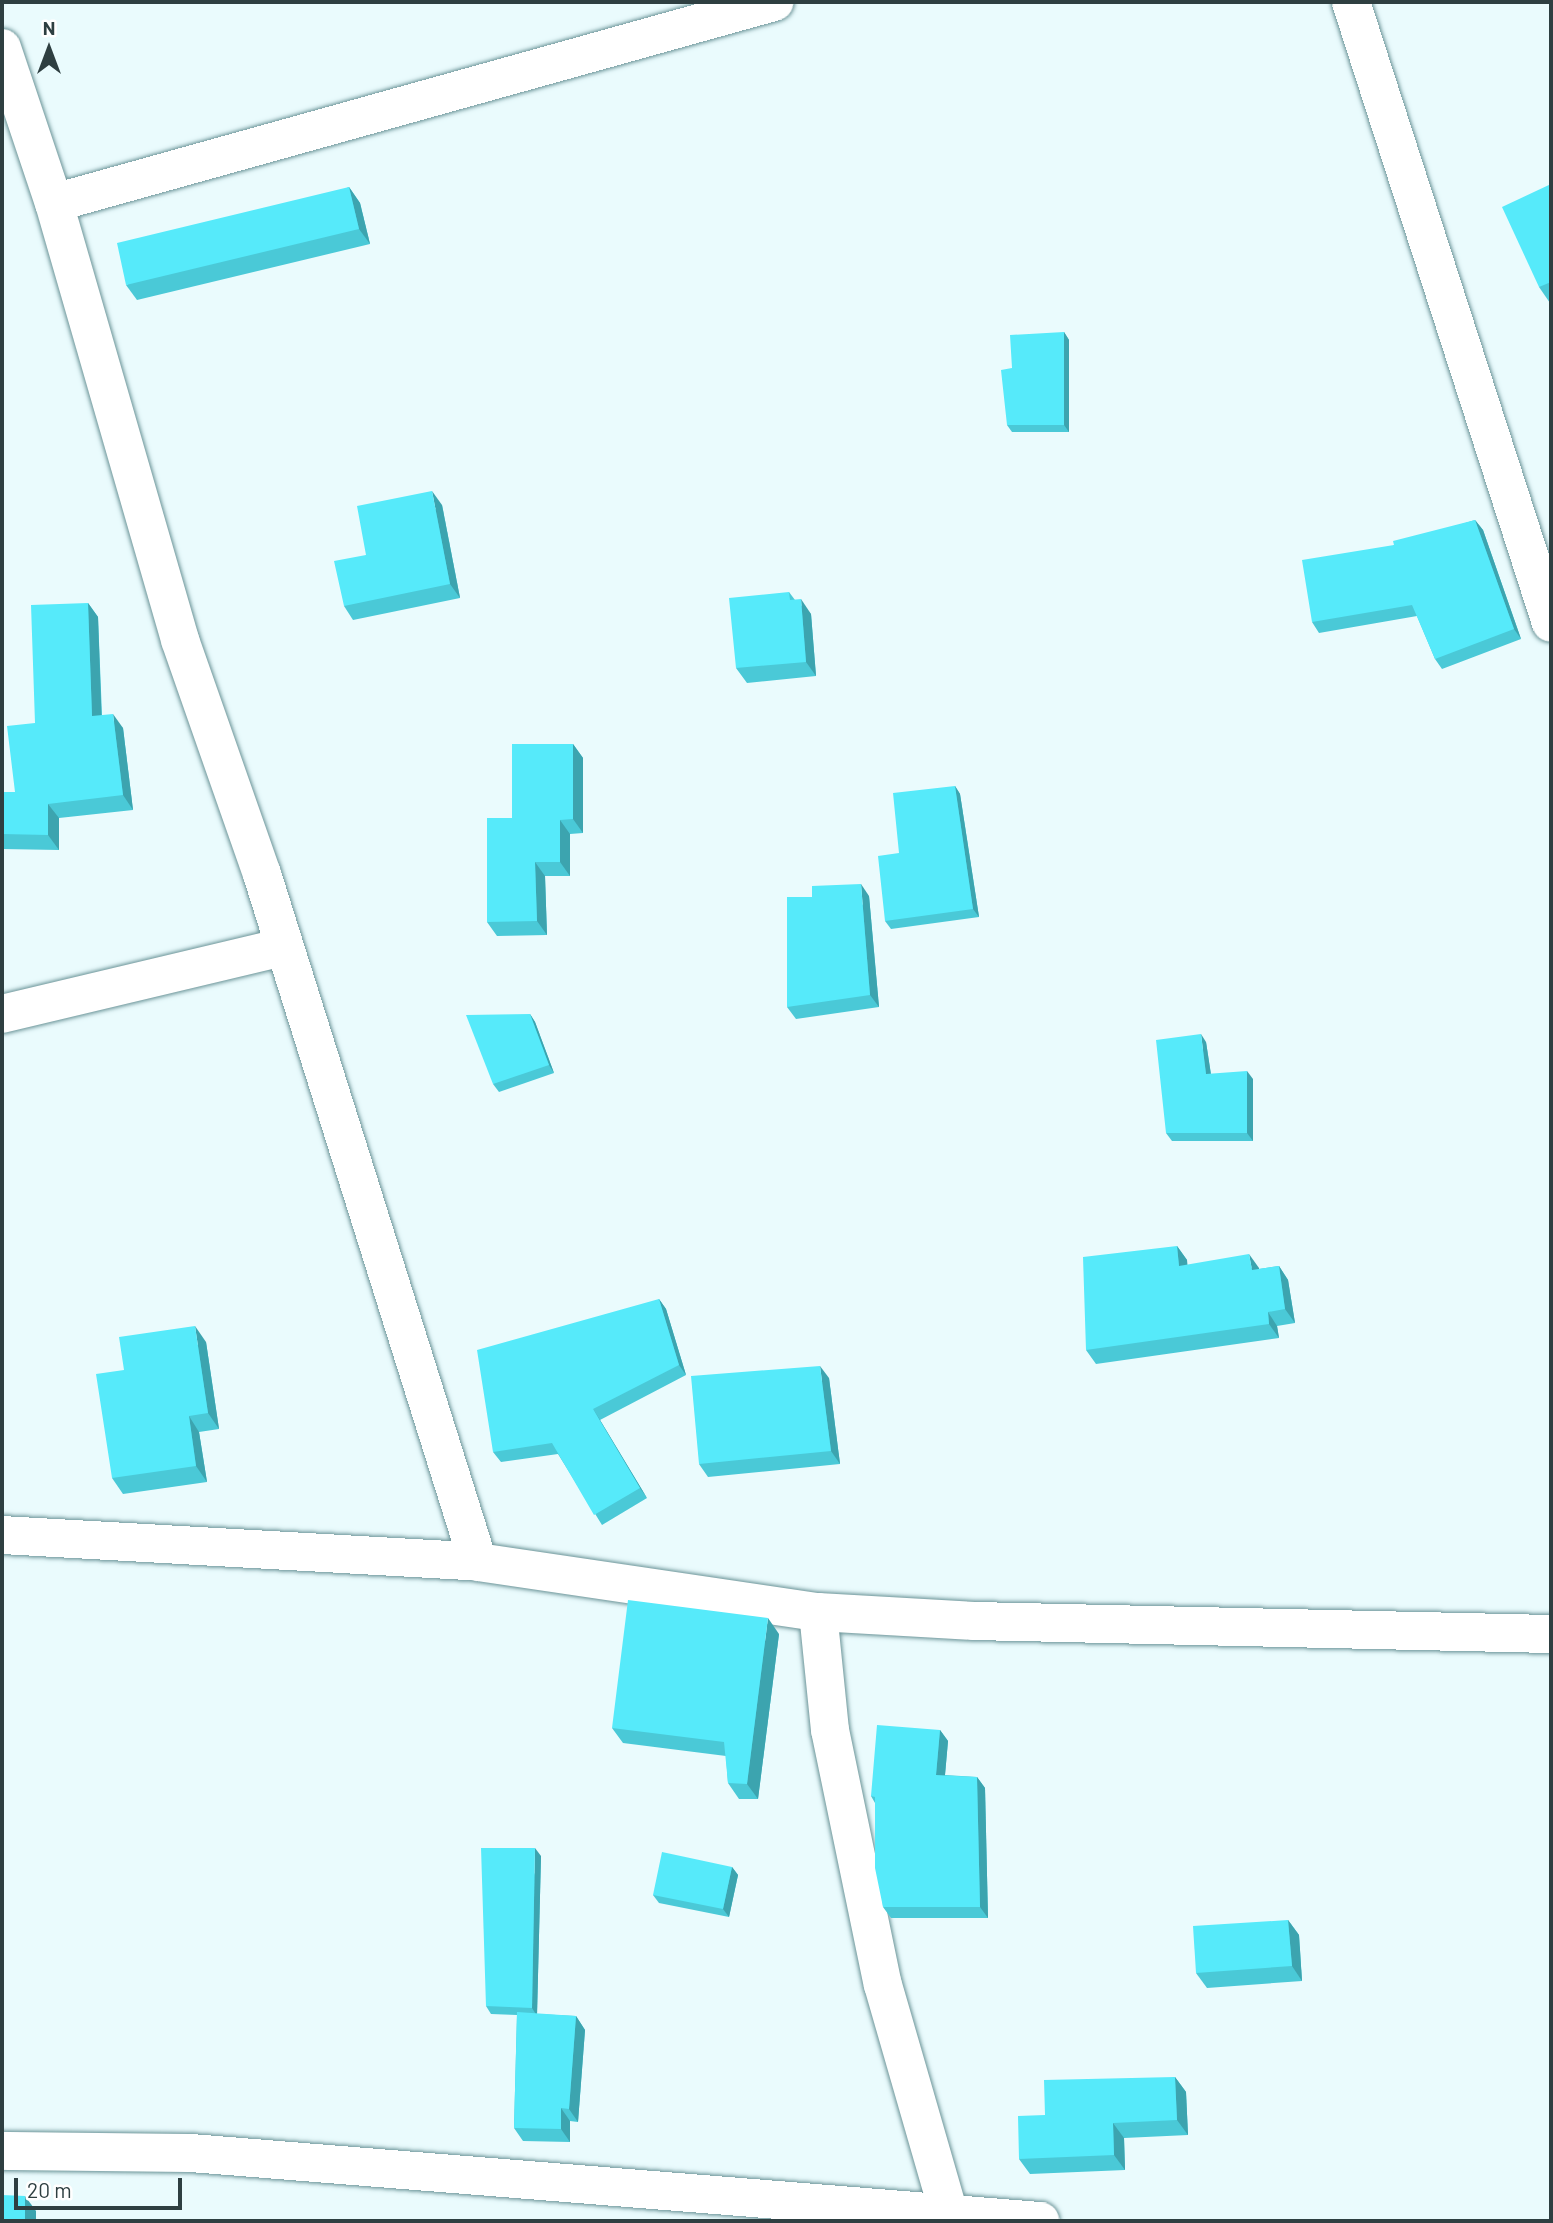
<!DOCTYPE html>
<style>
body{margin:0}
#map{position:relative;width:1553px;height:2223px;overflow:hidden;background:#eafbfd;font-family:Barlow,sans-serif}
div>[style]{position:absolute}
.roads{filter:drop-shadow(0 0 2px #6b9498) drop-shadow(0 0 2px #6b9498)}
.minor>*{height:38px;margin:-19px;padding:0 19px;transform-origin:19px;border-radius:19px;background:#fff}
.wall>*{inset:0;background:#4ac9d7}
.shaded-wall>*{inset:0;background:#3ca4af}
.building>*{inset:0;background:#56eafa}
span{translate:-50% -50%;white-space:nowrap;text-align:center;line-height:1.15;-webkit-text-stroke:7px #fff;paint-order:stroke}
.frame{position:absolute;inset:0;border:4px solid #2e3f41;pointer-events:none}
.north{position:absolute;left:14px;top:14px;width:70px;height:70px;-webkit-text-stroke:5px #fff;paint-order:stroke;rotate:0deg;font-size:19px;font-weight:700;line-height:28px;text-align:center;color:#2e3f41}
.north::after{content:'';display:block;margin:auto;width:24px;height:32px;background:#2e3f41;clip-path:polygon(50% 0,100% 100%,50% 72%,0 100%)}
.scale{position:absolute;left:14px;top:2178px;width:168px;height:32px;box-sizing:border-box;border:4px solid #2e3f41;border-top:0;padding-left:9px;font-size:21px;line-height:24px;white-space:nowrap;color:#2e3f41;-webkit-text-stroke:5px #fff;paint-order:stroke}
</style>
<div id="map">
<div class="roads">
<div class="minor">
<div style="left:1351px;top:2px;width:652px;rotate:72.15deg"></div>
<div style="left:2px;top:48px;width:163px;rotate:71.5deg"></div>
<div style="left:54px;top:203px;width:455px;rotate:73.9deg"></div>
<div style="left:180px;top:640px;width:248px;rotate:70.7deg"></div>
<div style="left:262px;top:874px;width:721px;rotate:72.57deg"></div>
<div style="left:54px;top:203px;width:748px;rotate:-15.6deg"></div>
<div style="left:2px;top:1014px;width:290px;rotate:-13.4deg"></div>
<div style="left:2px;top:1535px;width:477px;rotate:3.2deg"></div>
<div style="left:478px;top:1562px;width:344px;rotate:8.4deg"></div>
<div style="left:818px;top:1612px;width:156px;rotate:3.3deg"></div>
<div style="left:974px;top:1621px;width:577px;rotate:1.29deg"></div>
<div style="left:818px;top:1612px;width:119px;rotate:84.2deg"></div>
<div style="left:830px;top:1730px;width:260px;rotate:78.3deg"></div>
<div style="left:883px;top:1985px;width:238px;rotate:73.9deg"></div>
<div style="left:2px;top:2151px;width:189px;rotate:0.6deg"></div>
<div style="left:191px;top:2153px;width:852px;rotate:4.58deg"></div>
</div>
</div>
<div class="wall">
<div style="clip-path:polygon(1551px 184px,1551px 302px,1550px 303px,1539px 287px)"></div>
<div style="clip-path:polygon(349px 187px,360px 203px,370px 244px,137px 300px,126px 285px)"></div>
<div style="clip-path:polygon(1064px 332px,1069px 340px,1069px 432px,1012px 432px,1007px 425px,1012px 368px)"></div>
<div style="clip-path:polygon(442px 505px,460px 598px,353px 620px,344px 606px,366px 555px)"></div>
<div style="clip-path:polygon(1475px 520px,1483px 530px,1521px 639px,1442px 669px,1435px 659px,1417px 616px,1319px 633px,1312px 622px,1394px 545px)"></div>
<div style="clip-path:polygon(789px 592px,795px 600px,811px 614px,816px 676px,747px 683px,736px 668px)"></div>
<div style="clip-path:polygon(88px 603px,98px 617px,102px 715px,123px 728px,133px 810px,59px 818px,59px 850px,2px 849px,2px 792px,15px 792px,35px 723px)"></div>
<div style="clip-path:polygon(573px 744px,583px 758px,583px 833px,570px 834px,570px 876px,545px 876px,547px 935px,497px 936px,487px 922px,512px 818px)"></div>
<div style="clip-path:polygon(955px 786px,960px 794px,979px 917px,891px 929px,885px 921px,899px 853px)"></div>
<div style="clip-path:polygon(869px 896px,879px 1007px,796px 1019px,787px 1007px)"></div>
<div style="clip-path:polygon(530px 1014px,535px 1022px,554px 1073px,499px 1092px,493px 1084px)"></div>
<div style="clip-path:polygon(1206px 1042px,1211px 1074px,1253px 1079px,1253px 1141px,1172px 1141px,1166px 1133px)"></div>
<div style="clip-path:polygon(1177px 1246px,1187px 1260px,1187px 1265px,1259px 1268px,1259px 1269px,1279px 1266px,1288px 1280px,1295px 1323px,1277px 1326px,1279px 1338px,1096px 1364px,1086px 1350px)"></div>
<div style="clip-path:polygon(659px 1299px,666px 1309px,686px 1375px,600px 1420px,647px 1498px,602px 1525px,558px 1454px,501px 1462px,493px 1452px)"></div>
<div style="clip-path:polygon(206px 1342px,219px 1429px,199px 1432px,207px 1482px,123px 1494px,112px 1478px,124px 1370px)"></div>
<div style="clip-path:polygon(829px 1378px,840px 1464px,708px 1477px,699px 1464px)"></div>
<div style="clip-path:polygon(779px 1634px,758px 1799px,739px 1799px,728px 1783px,726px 1756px,623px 1743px,612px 1728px)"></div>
<div style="clip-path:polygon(940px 1730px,948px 1741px,945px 1775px,977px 1777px,985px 1788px,988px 1918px,891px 1918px,883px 1907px,875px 1803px,871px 1796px)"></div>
<div style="clip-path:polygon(541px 1856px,537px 2014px,576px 2016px,585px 2030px,578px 2122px,570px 2121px,570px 2142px,523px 2141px,514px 2128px,517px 2015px,491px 2014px,486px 2006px)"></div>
<div style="clip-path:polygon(732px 1867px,738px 1875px,729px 1917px,659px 1903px,653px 1895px)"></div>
<div style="clip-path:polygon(1288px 1920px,1299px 1935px,1302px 1981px,1207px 1988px,1196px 1973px)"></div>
<div style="clip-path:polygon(1175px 2077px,1186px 2092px,1188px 2135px,1124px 2138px,1125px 2170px,1030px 2174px,1019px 2159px,1045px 2115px)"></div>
</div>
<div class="shaded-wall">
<div style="clip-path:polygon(349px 187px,360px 203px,370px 244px,359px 229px)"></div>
<div style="clip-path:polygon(1064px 332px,1069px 340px,1069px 432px,1064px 425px)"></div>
<div style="clip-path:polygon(432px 491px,442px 505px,460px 598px,450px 584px)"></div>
<div style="clip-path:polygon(1475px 520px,1483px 530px,1521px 639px,1514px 629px)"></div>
<div style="clip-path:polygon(801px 599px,811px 614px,816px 676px,806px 662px)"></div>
<div style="clip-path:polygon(88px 603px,98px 617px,102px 731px,92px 716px)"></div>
<div style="clip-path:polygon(113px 714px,123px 728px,133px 810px,123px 795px)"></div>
<div style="clip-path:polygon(573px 744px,583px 758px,583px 833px,573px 819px)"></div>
<div style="clip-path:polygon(955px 786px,960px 794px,979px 917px,973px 909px)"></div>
<div style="clip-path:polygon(48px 804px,59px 818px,59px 850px,48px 835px)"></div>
<div style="clip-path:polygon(560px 820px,570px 834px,570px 876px,560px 862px)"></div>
<div style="clip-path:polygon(535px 862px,545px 876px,547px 935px,537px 921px)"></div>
<div style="clip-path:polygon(861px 884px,869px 896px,879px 1007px,870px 995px)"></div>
<div style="clip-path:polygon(530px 1014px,535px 1022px,554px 1073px,549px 1065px)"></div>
<div style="clip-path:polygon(1201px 1034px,1206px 1042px,1212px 1082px,1206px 1074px)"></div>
<div style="clip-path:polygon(1247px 1071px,1253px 1079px,1253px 1141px,1247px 1133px)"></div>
<div style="clip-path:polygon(1177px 1246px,1187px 1260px,1189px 1280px,1179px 1266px)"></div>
<div style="clip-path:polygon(1249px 1254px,1259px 1268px,1261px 1283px,1252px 1270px)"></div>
<div style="clip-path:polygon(1279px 1266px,1288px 1280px,1295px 1323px,1285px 1309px)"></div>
<div style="clip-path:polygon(659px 1299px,666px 1309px,686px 1375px,679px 1365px)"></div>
<div style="clip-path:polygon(1268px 1312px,1277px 1326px,1279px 1338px,1269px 1324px)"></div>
<div style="clip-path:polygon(195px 1326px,206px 1342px,219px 1429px,208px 1413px)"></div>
<div style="clip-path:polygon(820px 1366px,829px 1378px,840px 1464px,831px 1451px)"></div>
<div style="clip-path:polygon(593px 1409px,600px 1420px,647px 1498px,640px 1488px)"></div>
<div style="clip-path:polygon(189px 1416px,199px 1432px,207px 1482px,196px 1466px)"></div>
<div style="clip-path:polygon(768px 1618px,779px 1634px,758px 1799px,747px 1784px)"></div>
<div style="clip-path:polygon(940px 1730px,948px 1741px,944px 1786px,936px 1775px)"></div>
<div style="clip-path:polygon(977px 1777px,985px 1788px,988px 1918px,980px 1907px)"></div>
<div style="clip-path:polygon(535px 1848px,541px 1856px,537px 2016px,532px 2008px)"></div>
<div style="clip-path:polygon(732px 1867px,738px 1875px,729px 1917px,723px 1909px)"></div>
<div style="clip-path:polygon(1288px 1920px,1299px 1935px,1302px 1981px,1292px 1966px)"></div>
<div style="clip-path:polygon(576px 2016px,585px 2030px,578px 2122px,569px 2109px)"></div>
<div style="clip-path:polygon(1175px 2077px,1186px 2092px,1188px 2135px,1177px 2120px)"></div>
<div style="clip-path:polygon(561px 2108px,570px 2121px,570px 2142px,561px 2129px)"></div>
<div style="clip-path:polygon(1113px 2123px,1124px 2138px,1125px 2170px,1114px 2155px)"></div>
<div style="clip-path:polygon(25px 2196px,36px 2211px,36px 2221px,25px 2221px)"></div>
</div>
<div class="building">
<div style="clip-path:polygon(1551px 184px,1551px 282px,1539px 287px,1502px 207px)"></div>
<div style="clip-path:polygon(349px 187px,359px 229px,126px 285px,117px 243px)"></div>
<div style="clip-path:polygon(1064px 332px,1064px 425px,1007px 425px,1001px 370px,1012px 368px,1010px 335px)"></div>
<div style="clip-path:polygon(432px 491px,450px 584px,344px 606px,334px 561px,366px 555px,357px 506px)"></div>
<div style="clip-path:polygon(1475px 520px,1514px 629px,1435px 659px,1412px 605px,1312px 622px,1302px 560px,1394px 545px,1393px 541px)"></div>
<div style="clip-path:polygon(789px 592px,790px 600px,801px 599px,806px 662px,736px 668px,729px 598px)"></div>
<div style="clip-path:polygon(88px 603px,92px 716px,113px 714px,123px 795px,48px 804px,48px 835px,2px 834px,2px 792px,15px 792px,7px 726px,35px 723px,31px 605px)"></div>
<div style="clip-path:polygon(512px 744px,573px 744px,573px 819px,560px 820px,560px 862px,535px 862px,537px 921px,487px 922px,487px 818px,512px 818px)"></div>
<div style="clip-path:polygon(955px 786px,973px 909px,885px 921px,878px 856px,899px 853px,893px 793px)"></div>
<div style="clip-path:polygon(861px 884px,870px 995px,787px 1007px,787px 897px,812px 897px,812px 886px)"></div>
<div style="clip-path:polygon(530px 1014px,549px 1065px,493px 1084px,466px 1015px)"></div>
<div style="clip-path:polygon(1201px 1034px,1206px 1074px,1247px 1071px,1247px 1133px,1166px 1133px,1156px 1040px)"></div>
<div style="clip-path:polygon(1177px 1246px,1179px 1266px,1249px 1254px,1252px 1270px,1279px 1266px,1285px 1309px,1268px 1312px,1269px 1324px,1086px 1350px,1083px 1257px)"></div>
<div style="clip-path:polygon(659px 1299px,679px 1365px,593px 1409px,640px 1488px,594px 1515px,552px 1443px,493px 1452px,477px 1350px)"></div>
<div style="clip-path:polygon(195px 1326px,208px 1413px,189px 1416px,196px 1466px,112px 1478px,96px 1374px,124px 1370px,119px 1337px)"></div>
<div style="clip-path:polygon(820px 1366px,831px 1451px,699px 1464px,691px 1376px)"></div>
<div style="clip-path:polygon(628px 1600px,768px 1618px,747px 1784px,728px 1783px,724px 1742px,612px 1728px)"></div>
<div style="clip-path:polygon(877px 1725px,940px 1730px,936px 1775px,977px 1777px,980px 1907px,883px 1907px,875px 1868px,875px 1797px,871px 1796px)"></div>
<div style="clip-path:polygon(481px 1848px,535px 1848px,532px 2008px,486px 2006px)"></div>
<div style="clip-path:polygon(662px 1852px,732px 1867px,723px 1909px,653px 1895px)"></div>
<div style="clip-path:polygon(1288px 1920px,1292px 1966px,1196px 1973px,1193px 1926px)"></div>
<div style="clip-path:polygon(517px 2012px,576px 2016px,569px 2109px,561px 2108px,561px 2129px,514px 2128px)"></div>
<div style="clip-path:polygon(1175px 2077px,1177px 2120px,1113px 2123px,1114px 2155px,1019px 2159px,1018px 2116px,1045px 2115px,1044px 2080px)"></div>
<div style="clip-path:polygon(2px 2195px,25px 2196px,25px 2221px,2px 2221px)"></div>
</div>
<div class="frame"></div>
<div class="north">N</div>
<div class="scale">20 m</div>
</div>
